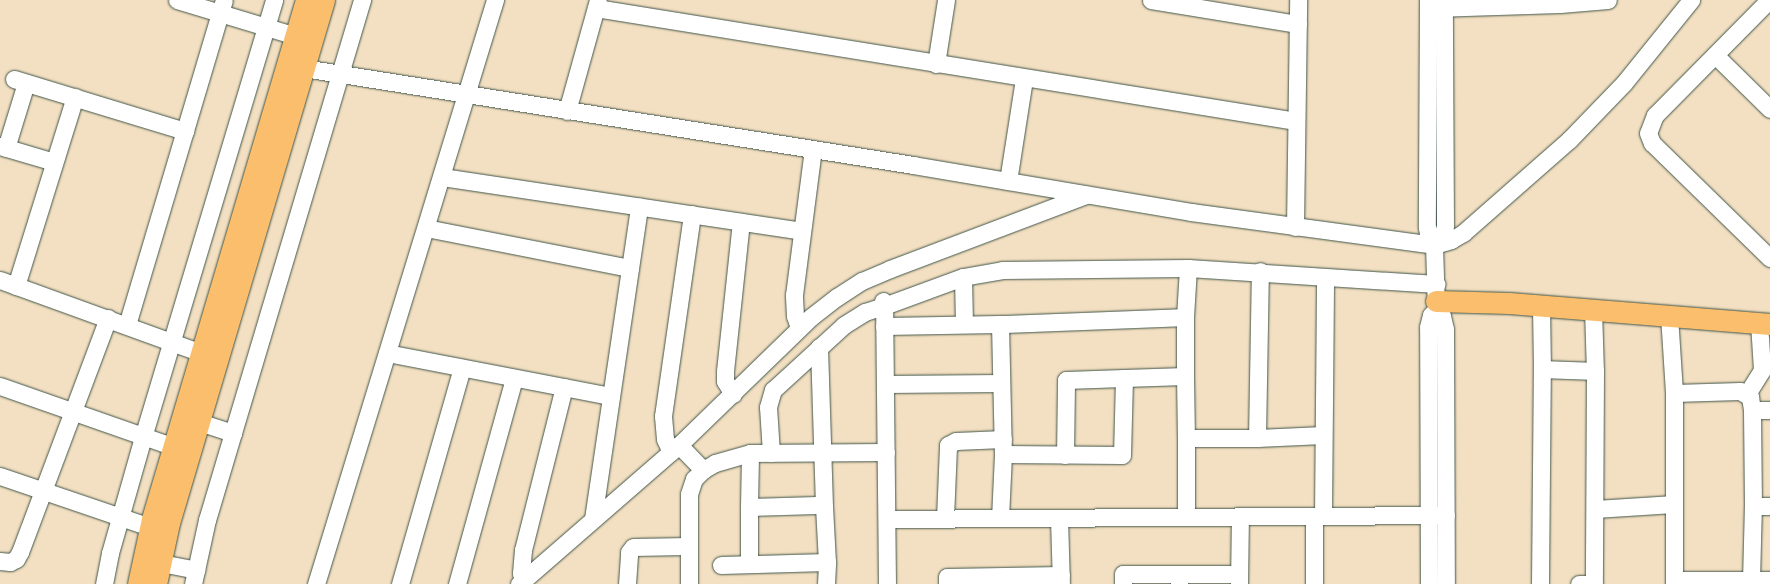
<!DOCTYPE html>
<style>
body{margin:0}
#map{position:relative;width:1770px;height:584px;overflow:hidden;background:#f3dfc1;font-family:"Architects Daughter",sans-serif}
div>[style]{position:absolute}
.roads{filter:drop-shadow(0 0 1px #3f5549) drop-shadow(0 0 1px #3f5549)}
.minor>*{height:17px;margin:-8.5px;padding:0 8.5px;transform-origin:8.5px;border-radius:8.5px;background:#fff}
.major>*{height:21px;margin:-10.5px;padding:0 10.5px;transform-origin:10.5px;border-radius:10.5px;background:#fabe6d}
span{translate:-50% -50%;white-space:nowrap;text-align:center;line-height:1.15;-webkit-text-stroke:4px #fcf5e5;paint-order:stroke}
</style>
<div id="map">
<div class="roads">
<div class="minor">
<div style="left:177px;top:0;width:124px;rotate:16.8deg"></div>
<div style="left:1151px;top:0;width:149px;rotate:9.3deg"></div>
<div style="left:1428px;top:0;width:227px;rotate:90.3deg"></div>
<div style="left:1427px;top:227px;width:7px;rotate:82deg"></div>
<div style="left:1428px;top:234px;width:13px;rotate:61deg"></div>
<div style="left:1769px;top:0;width:162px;rotate:134.7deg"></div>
<div style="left:1655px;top:115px;width:19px;rotate:111deg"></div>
<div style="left:1648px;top:133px;width:11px;rotate:68deg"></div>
<div style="left:1652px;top:143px;width:165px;rotate:44.3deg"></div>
<div style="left:596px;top:8px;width:709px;rotate:9.17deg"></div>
<div style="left:1434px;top:8px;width:126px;rotate:-1.8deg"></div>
<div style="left:1560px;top:4px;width:48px;rotate:-4.8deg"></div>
<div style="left:1715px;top:55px;width:77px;rotate:44.5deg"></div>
<div style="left:936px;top:64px;width:65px;rotate:-81.1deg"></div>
<div style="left:291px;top:66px;width:630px;rotate:9.04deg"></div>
<div style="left:913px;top:165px;width:282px;rotate:9.6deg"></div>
<div style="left:1191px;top:212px;width:245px;rotate:7.7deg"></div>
<div style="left:1434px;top:245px;width:18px;rotate:-16deg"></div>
<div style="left:1451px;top:240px;width:14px;rotate:-30deg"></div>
<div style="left:1463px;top:233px;width:141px;rotate:-41.3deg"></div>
<div style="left:1569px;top:140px;width:79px;rotate:-46deg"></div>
<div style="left:1624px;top:83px;width:107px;rotate:-51.1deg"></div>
<div style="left:14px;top:79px;width:179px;rotate:16.9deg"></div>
<div style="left:567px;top:111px;width:115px;rotate:-74.4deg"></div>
<div style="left:0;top:146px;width:56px;rotate:16.5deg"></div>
<div style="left:6px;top:148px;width:68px;rotate:-72.9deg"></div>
<div style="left:442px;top:177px;width:364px;rotate:8.5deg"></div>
<div style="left:1008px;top:181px;width:103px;rotate:-81.1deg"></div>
<div style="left:1295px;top:227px;width:227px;rotate:-89.2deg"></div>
<div style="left:426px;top:228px;width:208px;rotate:11.1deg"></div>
<div style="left:1434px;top:245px;width:65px;rotate:88.2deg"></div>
<div style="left:1436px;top:310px;width:8px;rotate:45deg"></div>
<div style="left:1442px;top:316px;width:13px;rotate:77deg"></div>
<div style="left:1445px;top:329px;width:255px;rotate:89.8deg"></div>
<div style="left:1434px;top:245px;width:12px;rotate:-48deg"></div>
<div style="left:1442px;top:236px;width:10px;rotate:-73deg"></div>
<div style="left:1445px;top:226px;width:226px;rotate:-90.3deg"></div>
<div style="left:963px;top:277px;width:47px;rotate:88.8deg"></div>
<div style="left:0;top:280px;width:226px;rotate:19.9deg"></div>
<div style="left:16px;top:286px;width:198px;rotate:-72.7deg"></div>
<div style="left:1541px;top:306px;width:63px;rotate:89.1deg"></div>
<div style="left:1593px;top:309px;width:62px;rotate:88.2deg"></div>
<div style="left:1669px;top:315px;width:78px;rotate:86.3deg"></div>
<div style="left:1674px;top:393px;width:187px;rotate:90deg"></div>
<div style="left:1185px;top:317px;width:49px;rotate:-86.5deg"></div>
<div style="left:127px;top:325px;width:339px;rotate:-73.4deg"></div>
<div style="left:884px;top:326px;width:116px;rotate:-1deg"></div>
<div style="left:799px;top:328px;width:13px;rotate:-108deg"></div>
<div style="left:795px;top:316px;width:21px;rotate:-93deg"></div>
<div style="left:794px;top:295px;width:147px;rotate:-82.6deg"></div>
<div style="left:819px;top:347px;width:160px;rotate:88.2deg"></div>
<div style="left:387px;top:353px;width:228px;rotate:10.9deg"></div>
<div style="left:1185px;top:376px;width:59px;rotate:-90deg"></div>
<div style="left:1185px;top:317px;width:185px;rotate:177.8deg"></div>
<div style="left:1000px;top:324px;width:130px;rotate:88.7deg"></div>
<div style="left:1003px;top:454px;width:119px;rotate:0.5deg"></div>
<div style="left:1122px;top:455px;width:77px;rotate:-88.5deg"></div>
<div style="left:1124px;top:378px;width:61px;rotate:-1.9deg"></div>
<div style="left:1185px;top:376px;width:62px;rotate:89.1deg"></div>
<div style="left:885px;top:384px;width:116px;rotate:-0.5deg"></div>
<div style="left:0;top:386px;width:184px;rotate:19.3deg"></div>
<div style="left:1674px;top:393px;width:66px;rotate:-1.7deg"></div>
<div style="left:1740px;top:391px;width:12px;rotate:31deg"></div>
<div style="left:1750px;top:397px;width:13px;rotate:81deg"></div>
<div style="left:733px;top:394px;width:15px;rotate:-122deg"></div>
<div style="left:725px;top:381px;width:10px;rotate:-90deg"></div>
<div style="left:725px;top:371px;width:150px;rotate:-83.9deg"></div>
<div style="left:1747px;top:394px;width:28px;rotate:-58deg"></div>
<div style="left:1762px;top:370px;width:48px;rotate:-93.6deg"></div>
<div style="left:199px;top:422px;width:36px;rotate:18deg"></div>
<div style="left:1257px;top:438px;width:167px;rotate:-89deg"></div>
<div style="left:679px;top:445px;width:35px;rotate:46deg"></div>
<div style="left:671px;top:452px;width:14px;rotate:-115deg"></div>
<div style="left:665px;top:439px;width:23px;rotate:-95deg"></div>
<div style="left:663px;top:416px;width:204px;rotate:-81.8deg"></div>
<div style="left:771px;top:453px;width:46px;rotate:-93.7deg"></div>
<div style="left:768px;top:407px;width:18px;rotate:-74deg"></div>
<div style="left:773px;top:390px;width:96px;rotate:-42.5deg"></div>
<div style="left:844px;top:325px;width:25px;rotate:-32deg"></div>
<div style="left:865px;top:312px;width:20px;rotate:-18deg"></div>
<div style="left:884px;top:306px;width:5px;rotate:-101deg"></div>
<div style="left:1065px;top:455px;width:75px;rotate:-89.2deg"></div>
<div style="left:1066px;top:380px;width:58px;rotate:-2deg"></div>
<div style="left:0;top:476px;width:158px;rotate:18.8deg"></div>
<div style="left:1753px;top:506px;width:96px;rotate:-90.6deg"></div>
<div style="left:1752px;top:410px;width:18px"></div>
<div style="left:1595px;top:509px;width:79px;rotate:-3.6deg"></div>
<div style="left:1314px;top:516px;width:68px;rotate:90deg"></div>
<div style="left:1323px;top:516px;width:239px;rotate:-89.5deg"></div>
<div style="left:1186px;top:517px;width:79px;rotate:-90deg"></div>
<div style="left:1186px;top:438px;width:71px"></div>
<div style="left:1257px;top:438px;width:66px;rotate:-2.6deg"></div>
<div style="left:945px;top:518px;width:73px;rotate:-87.6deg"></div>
<div style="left:948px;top:445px;width:9px;rotate:-27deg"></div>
<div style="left:956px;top:441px;width:47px;rotate:-2.4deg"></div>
<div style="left:1000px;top:518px;width:64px;rotate:-87.3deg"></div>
<div style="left:1059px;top:518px;width:66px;rotate:88.3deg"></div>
<div style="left:593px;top:519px;width:316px;rotate:-81.6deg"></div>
<div style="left:887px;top:519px;width:559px;rotate:-0.41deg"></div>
<div style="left:0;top:561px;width:10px;rotate:6deg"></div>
<div style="left:10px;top:562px;width:7px;rotate:-27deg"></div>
<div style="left:16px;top:559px;width:8px;rotate:-60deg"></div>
<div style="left:20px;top:552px;width:250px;rotate:-69.4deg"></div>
<div style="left:161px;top:563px;width:36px;rotate:11deg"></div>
<div style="left:749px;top:564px;width:57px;rotate:-90deg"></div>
<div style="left:721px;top:565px;width:106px;rotate:-1.6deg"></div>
<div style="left:827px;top:562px;width:55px;rotate:-93.1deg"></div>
<div style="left:824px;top:507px;width:7px;rotate:-164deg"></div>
<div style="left:817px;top:505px;width:68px;rotate:178.3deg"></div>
<div style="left:749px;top:507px;width:54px;rotate:-88.9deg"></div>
<div style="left:750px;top:453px;width:136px;rotate:-0.4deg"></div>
<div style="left:1751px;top:580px;width:74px;rotate:-88.5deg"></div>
<div style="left:1753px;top:506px;width:17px"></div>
<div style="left:523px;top:581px;width:8px;rotate:-104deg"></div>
<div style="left:521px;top:573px;width:23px;rotate:-85deg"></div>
<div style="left:523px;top:550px;width:168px;rotate:-75.9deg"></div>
<div style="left:104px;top:584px;width:32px;rotate:-79deg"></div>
<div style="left:110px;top:553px;width:121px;rotate:-74.1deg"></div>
<div style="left:143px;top:437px;width:456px;rotate:-73.3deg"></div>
<div style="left:193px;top:584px;width:66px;rotate:-77.7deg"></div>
<div style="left:207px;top:520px;width:543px;rotate:-73.4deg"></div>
<div style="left:316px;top:584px;width:611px;rotate:-72.96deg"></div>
<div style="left:400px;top:584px;width:225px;rotate:-74deg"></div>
<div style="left:457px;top:584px;width:214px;rotate:-74.5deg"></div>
<div style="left:519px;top:584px;width:212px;rotate:-41deg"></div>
<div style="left:679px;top:445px;width:184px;rotate:-44.1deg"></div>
<div style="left:811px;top:317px;width:33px;rotate:-38deg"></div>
<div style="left:837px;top:297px;width:30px;rotate:-33deg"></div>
<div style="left:862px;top:281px;width:30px;rotate:-23deg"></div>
<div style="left:890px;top:269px;width:210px;rotate:-20.7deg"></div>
<div style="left:627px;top:584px;width:32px;rotate:-86deg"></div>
<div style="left:629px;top:552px;width:6px;rotate:-51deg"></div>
<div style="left:633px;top:547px;width:54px;rotate:-1.1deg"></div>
<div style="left:689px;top:584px;width:90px;rotate:-90deg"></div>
<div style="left:689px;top:494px;width:16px;rotate:-72deg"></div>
<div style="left:694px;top:479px;width:13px;rotate:-45deg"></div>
<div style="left:703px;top:470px;width:14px;rotate:-30deg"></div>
<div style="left:715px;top:463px;width:36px;rotate:-16deg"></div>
<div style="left:826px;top:584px;width:22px;rotate:-87deg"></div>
<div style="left:887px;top:584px;width:278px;rotate:-90.6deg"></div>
<div style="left:884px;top:306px;width:84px;rotate:-20.2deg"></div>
<div style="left:963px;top:277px;width:40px;rotate:-10deg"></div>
<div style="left:1002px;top:270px;width:186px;rotate:-0.6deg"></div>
<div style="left:1188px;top:268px;width:249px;rotate:3.7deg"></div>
<div style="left:947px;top:584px;width:7px;rotate:-90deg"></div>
<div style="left:947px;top:577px;width:114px;rotate:-1deg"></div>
<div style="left:1123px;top:584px;width:10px;rotate:-90deg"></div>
<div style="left:1123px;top:574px;width:56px"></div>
<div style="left:1179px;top:584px;width:10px;rotate:-90deg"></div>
<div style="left:1179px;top:574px;width:60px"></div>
<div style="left:1239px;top:584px;width:68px;rotate:-89.2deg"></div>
<div style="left:1429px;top:584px;width:257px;rotate:-90.2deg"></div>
<div style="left:1428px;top:327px;width:12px;rotate:-76deg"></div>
<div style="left:1431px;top:315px;width:7px;rotate:-45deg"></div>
<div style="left:1540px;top:584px;width:215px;rotate:-89.5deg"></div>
<div style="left:1542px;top:369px;width:53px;rotate:2.2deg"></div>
<div style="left:1595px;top:371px;width:213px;rotate:90.3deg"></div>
<div style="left:1594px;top:584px;width:15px;rotate:180deg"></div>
<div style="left:1674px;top:584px;width:4px;rotate:-90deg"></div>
<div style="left:1674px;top:580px;width:96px"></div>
</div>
<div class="major">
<div style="left:1436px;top:301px;width:73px;rotate:1.6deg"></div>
<div style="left:1509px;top:303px;width:262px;rotate:4.6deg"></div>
<div style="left:138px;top:584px;width:66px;rotate:-77.8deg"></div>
<div style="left:152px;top:519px;width:541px;rotate:-73.47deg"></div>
<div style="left:156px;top:584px;width:62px;rotate:-78deg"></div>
<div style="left:169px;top:523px;width:545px;rotate:-73.49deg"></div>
</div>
</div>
</div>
